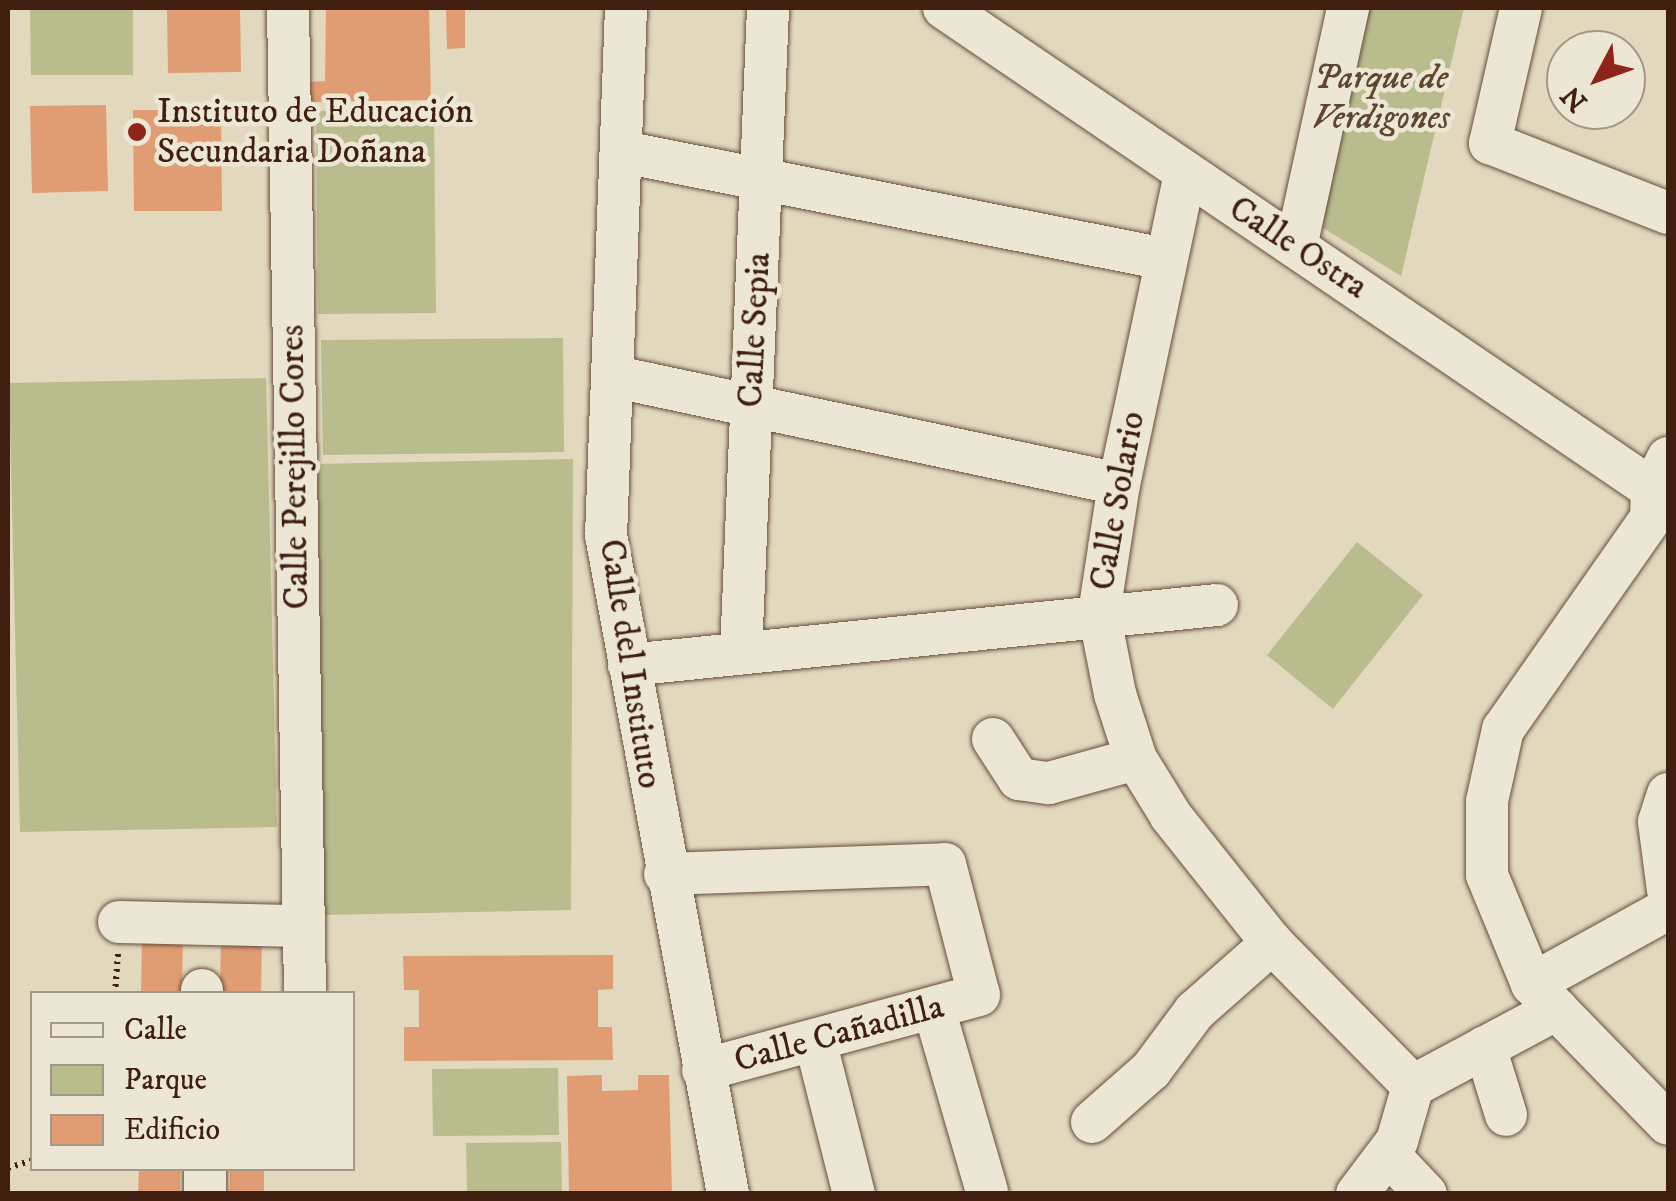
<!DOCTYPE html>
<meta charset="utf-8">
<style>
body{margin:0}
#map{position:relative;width:1676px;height:1201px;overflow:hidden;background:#e1d8bd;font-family:"IM FELL DW Pica",serif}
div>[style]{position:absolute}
.green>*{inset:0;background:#b9bc8d}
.building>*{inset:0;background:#e09d73}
.path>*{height:6px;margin-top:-3px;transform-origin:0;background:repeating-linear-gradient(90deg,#401f10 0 2.5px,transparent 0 7.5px)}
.roads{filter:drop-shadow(0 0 2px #684d3b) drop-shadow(0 0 2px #684d3b)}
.minor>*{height:42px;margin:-21px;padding:0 21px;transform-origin:21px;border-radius:21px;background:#ece6d4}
.dots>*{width:28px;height:28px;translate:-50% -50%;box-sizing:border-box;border:5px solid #ece6d4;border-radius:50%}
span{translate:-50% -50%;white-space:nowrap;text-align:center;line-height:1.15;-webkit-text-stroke:9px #ece6d4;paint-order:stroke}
.park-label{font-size:35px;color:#5e462f;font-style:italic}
.poi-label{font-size:35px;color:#401f10}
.left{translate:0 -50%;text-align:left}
.street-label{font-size:35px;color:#401f10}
.frame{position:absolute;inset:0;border:10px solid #401f10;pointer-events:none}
.legend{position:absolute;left:30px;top:991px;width:325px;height:180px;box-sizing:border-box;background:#ece6d4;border:2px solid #a79686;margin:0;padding:12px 18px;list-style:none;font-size:30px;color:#401f10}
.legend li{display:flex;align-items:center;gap:20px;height:50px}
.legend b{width:50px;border:2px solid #a79686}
.north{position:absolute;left:1546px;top:30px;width:100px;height:100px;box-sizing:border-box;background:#ece6d4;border:2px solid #a79686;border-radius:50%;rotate:229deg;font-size:28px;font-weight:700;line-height:40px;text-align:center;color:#401f10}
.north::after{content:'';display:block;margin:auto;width:35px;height:45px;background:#8f2418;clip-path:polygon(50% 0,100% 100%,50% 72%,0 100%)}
</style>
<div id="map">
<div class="green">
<div style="clip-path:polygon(30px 8px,133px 8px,133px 75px,31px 75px)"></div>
<div style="clip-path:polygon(1340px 8px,1464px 8px,1401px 276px,1294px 210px)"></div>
<div style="clip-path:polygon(434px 110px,436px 313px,318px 314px,316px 111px)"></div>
<div style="clip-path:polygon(563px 338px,564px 452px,323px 455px,321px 340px)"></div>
<div style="clip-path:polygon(266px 378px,277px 827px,20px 832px,9px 383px)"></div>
<div style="clip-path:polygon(573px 459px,571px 910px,324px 915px,313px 464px)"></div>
<div style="clip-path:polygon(1357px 542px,1423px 595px,1333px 709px,1267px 655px)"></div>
<div style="clip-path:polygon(558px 1068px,559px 1135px,433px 1136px,432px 1069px)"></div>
<div style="clip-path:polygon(561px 1142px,562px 1193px,467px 1193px,466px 1143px)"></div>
</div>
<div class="building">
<div style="clip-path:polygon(167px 8px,240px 8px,241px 72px,168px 73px)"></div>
<div style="clip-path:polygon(326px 8px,429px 8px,431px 100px,308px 102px,308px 82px,325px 81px)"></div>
<div style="clip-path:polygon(446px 8px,465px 8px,465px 48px,447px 49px)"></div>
<div style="clip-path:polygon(106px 105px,108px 191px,32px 193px,30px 106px)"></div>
<div style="clip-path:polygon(133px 110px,221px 110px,222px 211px,134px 211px)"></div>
<div style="clip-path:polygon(221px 931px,262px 931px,261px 994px,220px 994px)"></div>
<div style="clip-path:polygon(142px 934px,183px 934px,182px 994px,141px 994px)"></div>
<div style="clip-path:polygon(613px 955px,613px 989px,598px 990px,598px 1027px,612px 1027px,613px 1060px,404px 1061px,404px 1027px,419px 1027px,419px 990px,404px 990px,403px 956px)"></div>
<div style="clip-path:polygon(602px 1075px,602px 1091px,638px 1090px,638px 1075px,669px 1075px,672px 1194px,569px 1194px,567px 1076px)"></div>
<div style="clip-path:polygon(139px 1168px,180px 1168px,180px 1194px,138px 1194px)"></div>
<div style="clip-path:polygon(230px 1168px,264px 1168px,264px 1194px,230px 1194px)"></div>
</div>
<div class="path">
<div style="left:115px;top:994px;width:41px;rotate:-85.8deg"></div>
<div style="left:8px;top:1168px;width:25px;rotate:-18deg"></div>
</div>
<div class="roads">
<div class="minor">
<div style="left:288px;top:8px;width:986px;rotate:89.01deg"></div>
<div style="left:626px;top:8px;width:527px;rotate:92.17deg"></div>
<div style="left:606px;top:535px;width:670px;rotate:79.51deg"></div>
<div style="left:944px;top:8px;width:856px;rotate:34.19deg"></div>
<div style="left:1521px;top:8px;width:139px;rotate:102.9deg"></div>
<div style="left:1490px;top:143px;width:191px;rotate:21.5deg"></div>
<div style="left:623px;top:152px;width:552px;rotate:11.17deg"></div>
<div style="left:1185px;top:174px;width:317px;rotate:102deg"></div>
<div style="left:1119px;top:484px;width:131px;rotate:98.8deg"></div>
<div style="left:1099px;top:613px;width:83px;rotate:78.8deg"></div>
<div style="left:1115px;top:694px;width:68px;rotate:72.1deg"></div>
<div style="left:1136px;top:759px;width:67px;rotate:58.4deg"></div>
<div style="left:1171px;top:816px;width:162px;rotate:51.5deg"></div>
<div style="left:1272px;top:943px;width:201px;rotate:45.4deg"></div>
<div style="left:1296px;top:247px;width:245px;rotate:-77.7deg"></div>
<div style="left:616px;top:377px;width:514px;rotate:12.01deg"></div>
<div style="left:1668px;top:458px;width:35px;rotate:117deg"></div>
<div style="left:1652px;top:489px;width:29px;rotate:92deg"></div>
<div style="left:1651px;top:518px;width:258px;rotate:125deg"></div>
<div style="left:1503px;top:729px;width:74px;rotate:102.5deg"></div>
<div style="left:1487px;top:801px;width:74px;rotate:90deg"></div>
<div style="left:1487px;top:875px;width:118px;rotate:67.6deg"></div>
<div style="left:1532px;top:984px;width:195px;rotate:45.8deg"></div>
<div style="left:741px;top:653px;width:646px;rotate:-87.6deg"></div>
<div style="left:629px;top:665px;width:591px;rotate:-5.83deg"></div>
<div style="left:993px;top:739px;width:48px;rotate:57deg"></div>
<div style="left:1019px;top:779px;width:30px;rotate:8deg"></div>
<div style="left:1049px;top:783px;width:90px;rotate:-15.4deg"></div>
<div style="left:1668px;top:794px;width:29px;rotate:108deg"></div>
<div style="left:1659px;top:822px;width:69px;rotate:82.5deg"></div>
<div style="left:665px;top:874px;width:280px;rotate:-2deg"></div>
<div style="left:945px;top:864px;width:135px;rotate:75.5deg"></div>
<div style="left:979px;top:995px;width:286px;rotate:164.8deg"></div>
<div style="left:119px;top:922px;width:183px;rotate:1.3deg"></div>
<div style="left:1532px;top:984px;width:155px;rotate:-28.9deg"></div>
<div style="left:202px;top:990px;width:4px;rotate:90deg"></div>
<div style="left:934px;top:1009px;width:191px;rotate:73.8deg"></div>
<div style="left:816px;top:1044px;width:155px;rotate:75.8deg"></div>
<div style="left:1485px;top:1047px;width:71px;rotate:72.8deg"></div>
<div style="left:1413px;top:1086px;width:163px;rotate:-28.1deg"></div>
<div style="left:1092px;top:1122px;width:79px;rotate:-41.4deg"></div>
<div style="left:1151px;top:1070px;width:74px;rotate:-53.3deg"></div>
<div style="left:1195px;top:1011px;width:103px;rotate:-41.4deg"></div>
<div style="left:1388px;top:1154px;width:55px;rotate:46.5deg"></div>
<div style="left:205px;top:1168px;width:26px;rotate:90deg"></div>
<div style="left:1357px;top:1194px;width:66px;rotate:-53deg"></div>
<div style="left:1397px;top:1141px;width:57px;rotate:-73.8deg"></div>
</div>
</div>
<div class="dots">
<div style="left:137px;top:132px;background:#8f2418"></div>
</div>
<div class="park-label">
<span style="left:1381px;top:98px">Parque de<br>Verdigones</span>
</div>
<div class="poi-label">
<span class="left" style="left:157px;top:132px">Instituto de Educación<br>Secundaria Doñana</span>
</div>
<div class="street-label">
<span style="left:1298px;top:248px;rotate:33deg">Calle Ostra</span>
<span style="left:755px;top:330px;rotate:-87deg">Calle Sepia</span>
<span style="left:295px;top:467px;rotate:-91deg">Calle Perejillo Cores</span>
<span style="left:1118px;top:501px;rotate:-80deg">Calle Solario</span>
<span style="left:630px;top:664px;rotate:81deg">Calle del Instituto</span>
<span style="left:839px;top:1034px;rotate:-15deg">Calle Cañadilla</span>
</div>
<div class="frame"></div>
<ul class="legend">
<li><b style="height:12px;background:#ece6d4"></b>Calle</li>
<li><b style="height:28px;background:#b9bc8d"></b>Parque</li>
<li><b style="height:28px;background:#e09d73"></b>Edificio</li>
</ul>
<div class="north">N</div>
</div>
